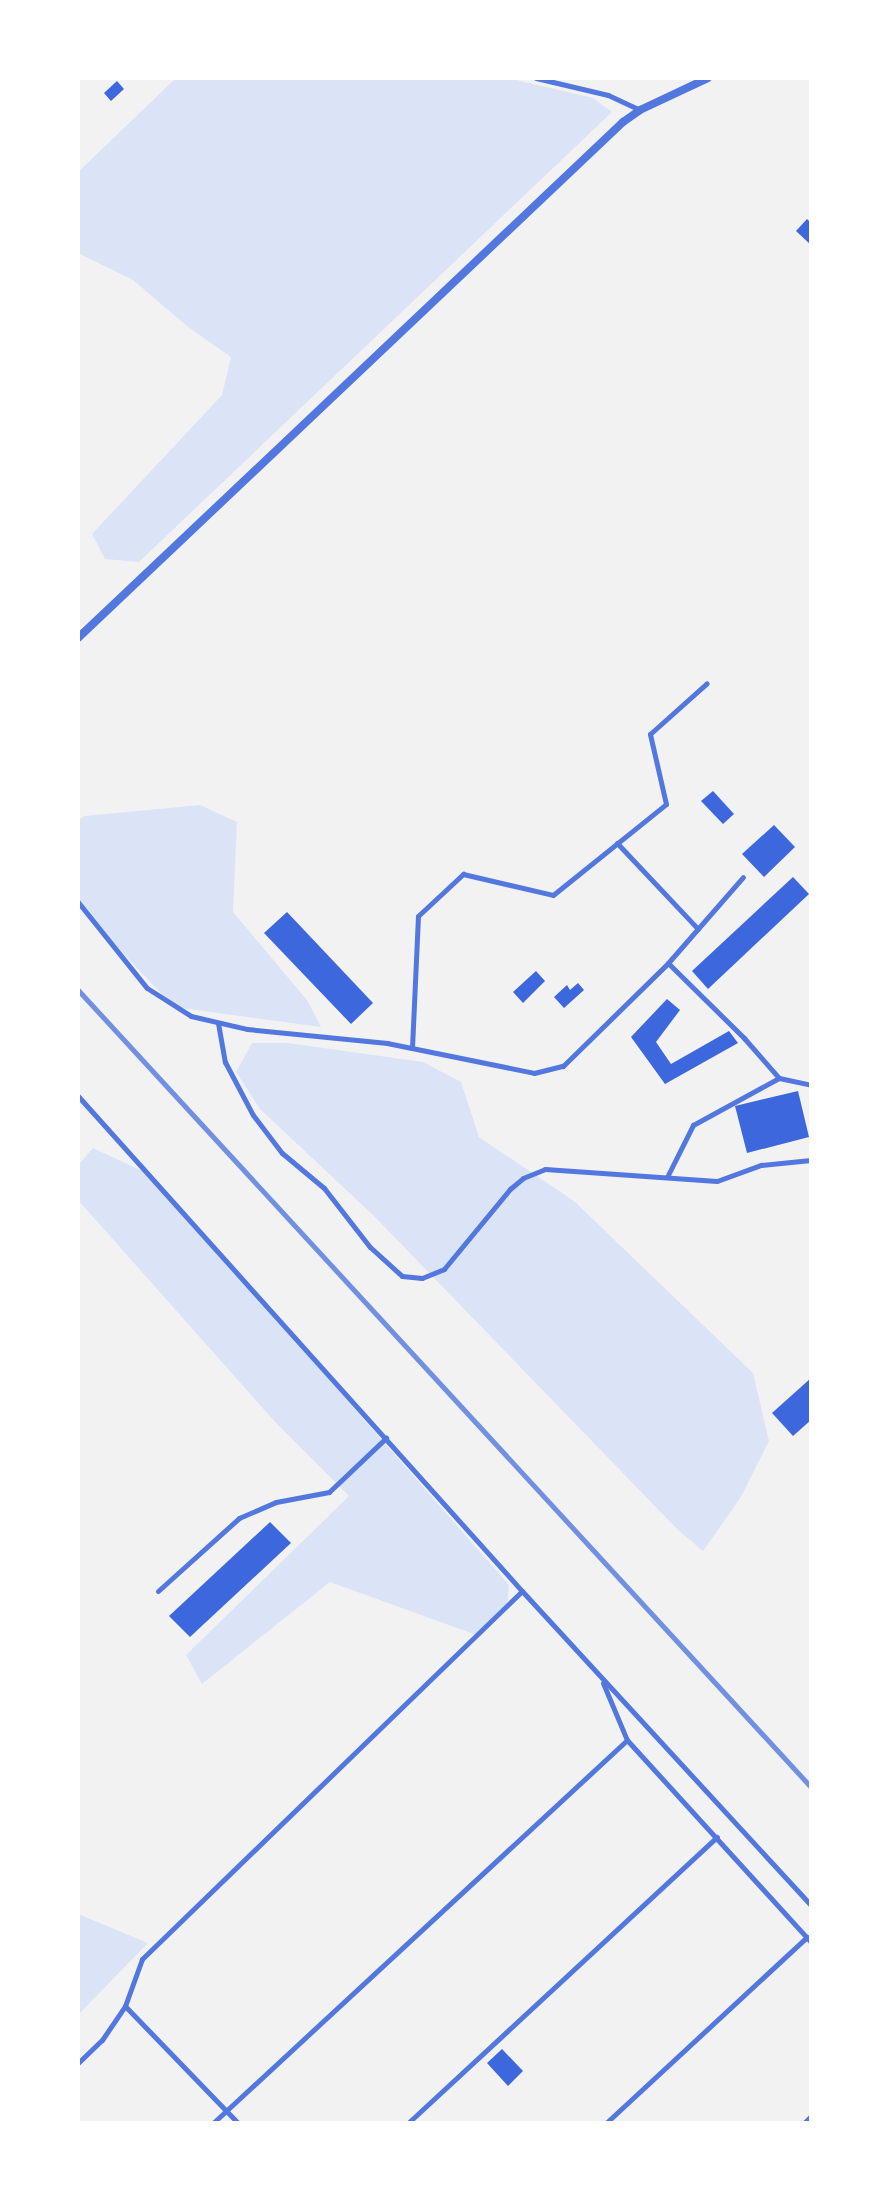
<!DOCTYPE html>
<style>
body{margin:0}
#map{position:relative;width:889px;height:2201px;overflow:hidden;background:#f2f2f2;font-family:Manrope,sans-serif}
div>[style]{position:absolute}
.green>*{inset:0;background:#dbe4f7}
.building>*{inset:0;background:#3d67dc}
.service>*{height:5px;margin:-2.5px;padding:0 2.5px;transform-origin:2.5px;border-radius:2.5px;background:#5277de}
.minor>*{height:8px;margin:-4px;padding:0 4px;transform-origin:4px;border-radius:4px;background:#5277de}
.rail>*{height:5px;margin:-2.5px;padding:0 2.5px;transform-origin:2.5px;border-radius:2.5px;background:#7290e2}
span{translate:-50% -50%;white-space:nowrap;text-align:center;line-height:1.15;-webkit-text-stroke:7px #fff;paint-order:stroke}
.frame{position:absolute;inset:0;border:80px solid #fff;pointer-events:none}
</style>
<div id="map">
<div class="green">
<div style="clip-path:polygon(176px 78px,508px 78px,593px 98px,612px 112px,139px 562px,105px 559px,92px 534px,222px 395px,231px 357px,188px 327px,133px 280px,78px 253px,78px 172px)"></div>
<div style="clip-path:polygon(200px 805px,237px 822px,233px 912px,307px 1000px,321px 1027px,174px 1007px,78px 906px,78px 820px,85px 816px)"></div>
<div style="clip-path:polygon(252px 1043px,288px 1043px,423px 1062px,461px 1082px,479px 1137px,574px 1201px,753px 1373px,769px 1441px,741px 1497px,703px 1551px,678px 1530px,375px 1217px,260px 1109px,236px 1072px)"></div>
<div style="clip-path:polygon(93px 1148px,149px 1174px,509px 1585px,507px 1609px,479px 1636px,330px 1582px,202px 1684px,186px 1655px,349px 1496px,276px 1423px,78px 1200px,78px 1165px)"></div>
<div style="clip-path:polygon(78px 1914px,148px 1943px,78px 2015px)"></div>
</div>
<div class="building">
<div style="clip-path:polygon(117px 81px,124px 89px,111px 101px,104px 93px)"></div>
<div style="clip-path:polygon(807px 219px,811px 223px,811px 245px,796px 231px)"></div>
<div style="clip-path:polygon(713px 791px,734px 814px,723px 824px,701px 801px)"></div>
<div style="clip-path:polygon(774px 825px,795px 847px,764px 877px,742px 854px)"></div>
<div style="clip-path:polygon(793px 877px,809px 894px,708px 989px,692px 971px)"></div>
<div style="clip-path:polygon(287px 912px,373px 1003px,351px 1024px,264px 933px)"></div>
<div style="clip-path:polygon(536px 971px,545px 981px,523px 1003px,513px 992px)"></div>
<div style="clip-path:polygon(578px 983px,584px 990px,564px 1008px,554px 997px,567px 985px,570px 990px)"></div>
<div style="clip-path:polygon(667px 999px,680px 1010px,656px 1042px,671px 1064px,729px 1031px,738px 1043px,665px 1084px,631px 1037px)"></div>
<div style="clip-path:polygon(798px 1091px,809px 1137px,747px 1153px,735px 1106px)"></div>
<div style="clip-path:polygon(811px 1378px,811px 1420px,793px 1436px,772px 1413px)"></div>
<div style="clip-path:polygon(270px 1522px,291px 1543px,190px 1637px,169px 1616px)"></div>
<div style="clip-path:polygon(502px 2049px,523px 2071px,508px 2086px,487px 2063px)"></div>
</div>
<div class="service">
<div style="left:536px;top:78px;width:74px;rotate:13.3deg"></div>
<div style="left:608px;top:95px;width:35px;rotate:25deg"></div>
<div style="left:617px;top:843px;width:118px;rotate:46.7deg"></div>
<div style="left:78px;top:902px;width:110px;rotate:51.3deg"></div>
<div style="left:147px;top:988px;width:52px;rotate:32.5deg"></div>
<div style="left:191px;top:1016px;width:57px;rotate:13.1deg"></div>
<div style="left:247px;top:1029px;width:141px;rotate:5.7deg"></div>
<div style="left:387px;top:1043px;width:150px;rotate:11.5deg"></div>
<div style="left:534px;top:1073px;width:30px;rotate:-14deg"></div>
<div style="left:563px;top:1066px;width:147px;rotate:-44.4deg"></div>
<div style="left:668px;top:963px;width:114px;rotate:-48.9deg"></div>
<div style="left:668px;top:963px;width:107px;rotate:44.6deg"></div>
<div style="left:744px;top:1038px;width:53px;rotate:48.8deg"></div>
<div style="left:779px;top:1078px;width:33px;rotate:12deg"></div>
<div style="left:218px;top:1023px;width:40px;rotate:80deg"></div>
<div style="left:225px;top:1062px;width:60px;rotate:62.2deg"></div>
<div style="left:253px;top:1115px;width:48px;rotate:52.7deg"></div>
<div style="left:282px;top:1153px;width:55px;rotate:39.8deg"></div>
<div style="left:324px;top:1188px;width:75px;rotate:52.1deg"></div>
<div style="left:370px;top:1247px;width:43px;rotate:42.2deg"></div>
<div style="left:402px;top:1276px;width:20px;rotate:6deg"></div>
<div style="left:422px;top:1278px;width:24px;rotate:-22deg"></div>
<div style="left:444px;top:1269px;width:104px;rotate:-50.5deg"></div>
<div style="left:510px;top:1189px;width:17px;rotate:-40deg"></div>
<div style="left:523px;top:1178px;width:24px;rotate:-22deg"></div>
<div style="left:545px;top:1169px;width:172px;rotate:4deg"></div>
<div style="left:717px;top:1181px;width:47px;rotate:-20deg"></div>
<div style="left:761px;top:1165px;width:50px;rotate:-5.7deg"></div>
<div style="left:412px;top:1048px;width:132px;rotate:-87.4deg"></div>
<div style="left:418px;top:916px;width:62px;rotate:-43deg"></div>
<div style="left:463px;top:874px;width:92px;rotate:13.1deg"></div>
<div style="left:553px;top:895px;width:145px;rotate:-38.8deg"></div>
<div style="left:666px;top:804px;width:72px;rotate:-102.9deg"></div>
<div style="left:650px;top:734px;width:76px;rotate:-41.8deg"></div>
<div style="left:78px;top:1096px;width:665px;rotate:48.11deg"></div>
<div style="left:522px;top:1591px;width:427px;rotate:47.4deg"></div>
<div style="left:668px;top:1175px;width:56px;rotate:-63.4deg"></div>
<div style="left:693px;top:1125px;width:98px;rotate:-28.7deg"></div>
<div style="left:158px;top:1591px;width:109px;rotate:-42deg"></div>
<div style="left:239px;top:1518px;width:40px;rotate:-23.4deg"></div>
<div style="left:276px;top:1502px;width:54px;rotate:-10.7deg"></div>
<div style="left:329px;top:1492px;width:79px;rotate:-43.5deg"></div>
<div style="left:603px;top:1683px;width:62px;rotate:67.2deg"></div>
<div style="left:627px;top:1740px;width:273px;rotate:47.7deg"></div>
<div style="left:125px;top:2006px;width:163px;rotate:46deg"></div>
<div style="left:78px;top:2063px;width:33px;rotate:-44deg"></div>
<div style="left:102px;top:2040px;width:41px;rotate:-55.9deg"></div>
<div style="left:125px;top:2006px;width:50px;rotate:-70.1deg"></div>
<div style="left:142px;top:1959px;width:529px;rotate:-44.08deg"></div>
<div style="left:213px;top:2123px;width:564px;rotate:-42.77deg"></div>
<div style="left:408px;top:2123px;width:421px;rotate:-42.8deg"></div>
<div style="left:606px;top:2123px;width:274px;rotate:-42.8deg"></div>
<div style="left:804px;top:2123px;width:10px;rotate:-45deg"></div>
</div>
<div class="minor">
<div style="left:78px;top:638px;width:751px;rotate:-43.43deg"></div>
<div style="left:623px;top:122px;width:21px;rotate:-35deg"></div>
<div style="left:640px;top:110px;width:75px;rotate:-25.2deg"></div>
</div>
<div class="rail">
<div style="left:78px;top:990px;width:1083px;rotate:47.4deg"></div>
</div>
<div class="frame"></div>
</div>
